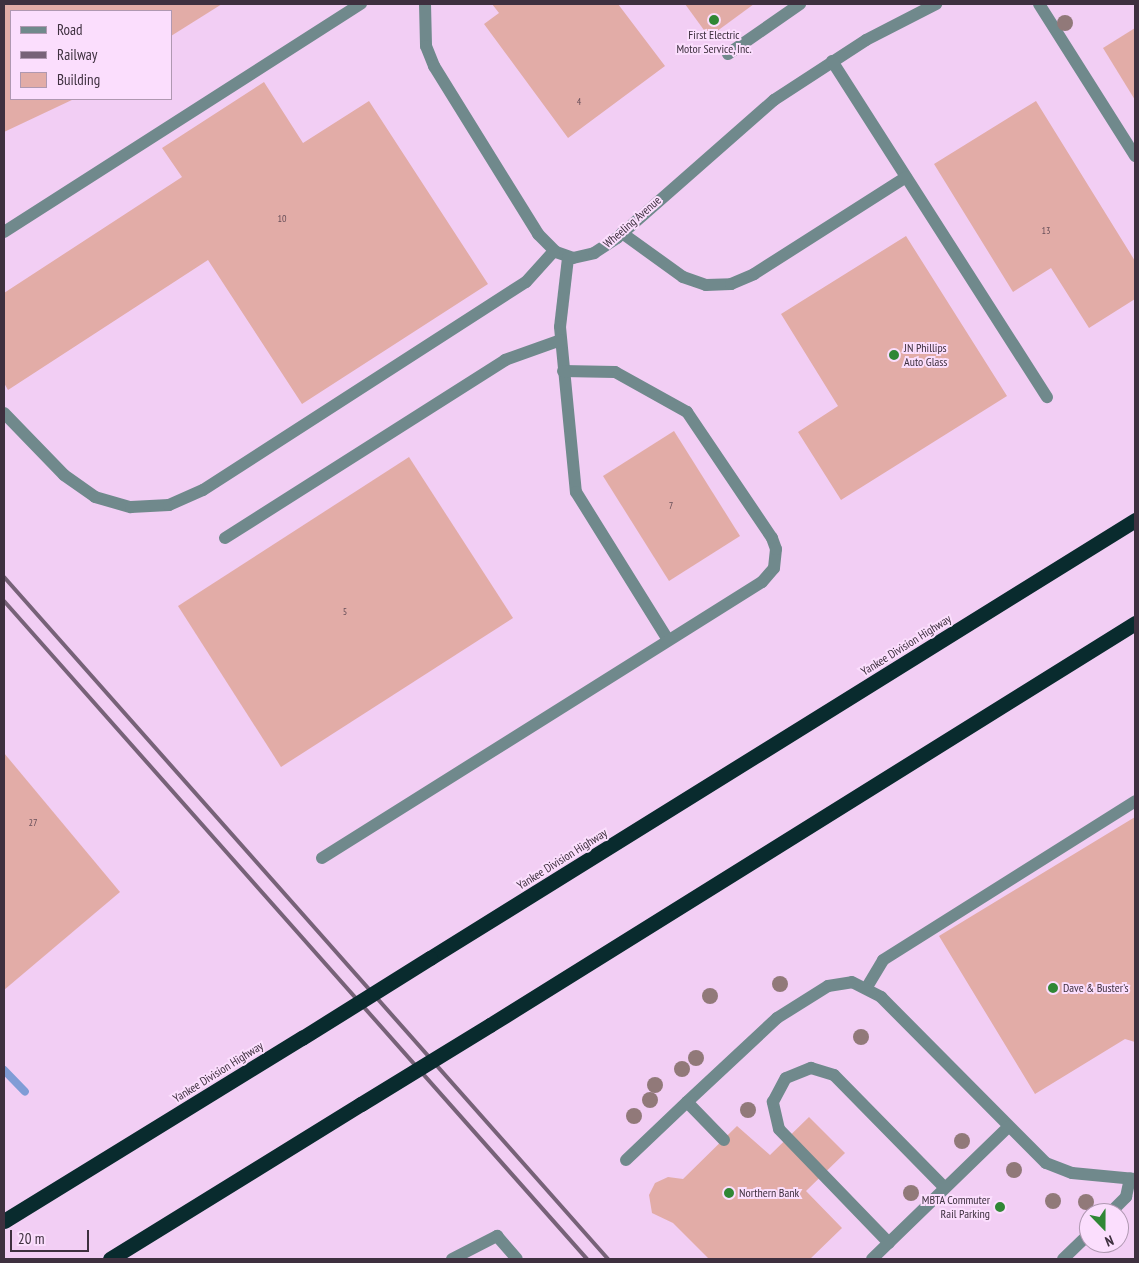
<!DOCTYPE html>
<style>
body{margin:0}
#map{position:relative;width:1139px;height:1263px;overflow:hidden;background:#f2cef4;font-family:"PT Sans Narrow",sans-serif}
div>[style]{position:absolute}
.stream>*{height:8px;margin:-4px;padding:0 4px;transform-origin:4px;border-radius:4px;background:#809cd6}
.building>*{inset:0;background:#e2aca7}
.minor>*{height:12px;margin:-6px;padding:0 6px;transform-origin:6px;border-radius:6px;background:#70898c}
.highway>*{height:15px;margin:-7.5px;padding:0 7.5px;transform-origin:7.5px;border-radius:7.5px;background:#092b2e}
.rail>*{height:4px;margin:-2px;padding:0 2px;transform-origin:2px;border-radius:2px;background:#776278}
.highway-bridge>*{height:15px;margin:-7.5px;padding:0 7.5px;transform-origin:7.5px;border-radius:7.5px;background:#092b2e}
.trees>*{width:16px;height:16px;margin:-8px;border-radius:50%;background:#917979}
.dots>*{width:14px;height:14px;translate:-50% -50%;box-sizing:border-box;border:2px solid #fbdefd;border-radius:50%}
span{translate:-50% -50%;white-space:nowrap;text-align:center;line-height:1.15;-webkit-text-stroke:4px #fbdefd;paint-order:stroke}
.number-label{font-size:10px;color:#674f59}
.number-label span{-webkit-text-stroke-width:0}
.poi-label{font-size:12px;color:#3e303f}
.left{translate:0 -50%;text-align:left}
.right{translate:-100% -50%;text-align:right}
.street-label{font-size:12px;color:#3e303f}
.frame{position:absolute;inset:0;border:5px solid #3e303f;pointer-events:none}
.legend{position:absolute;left:10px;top:10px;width:162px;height:90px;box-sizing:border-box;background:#fbdefd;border:1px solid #af98b1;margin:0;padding:6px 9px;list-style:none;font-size:15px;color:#3e303f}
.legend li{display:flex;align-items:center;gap:10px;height:25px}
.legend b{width:25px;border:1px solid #af98b1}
.north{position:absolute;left:1079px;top:1203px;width:50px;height:50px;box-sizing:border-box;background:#fbdefd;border:1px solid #af98b1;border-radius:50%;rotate:158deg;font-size:14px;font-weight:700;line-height:20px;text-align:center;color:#3e303f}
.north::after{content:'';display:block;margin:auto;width:18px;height:22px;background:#308735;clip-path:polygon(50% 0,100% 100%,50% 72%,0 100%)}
.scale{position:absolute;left:10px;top:1230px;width:79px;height:22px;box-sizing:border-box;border:2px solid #3e303f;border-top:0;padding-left:6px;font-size:15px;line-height:18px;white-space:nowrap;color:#3e303f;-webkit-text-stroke:4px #fbdefd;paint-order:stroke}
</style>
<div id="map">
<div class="stream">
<div style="left:4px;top:1070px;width:30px;rotate:46deg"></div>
</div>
<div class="building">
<div style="clip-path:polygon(4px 4px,222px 4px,171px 36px,171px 11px,11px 11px,11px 99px,74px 99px,4px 132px)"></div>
<div style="clip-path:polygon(492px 4px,618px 4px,665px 66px,568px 138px,484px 24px,499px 13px)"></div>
<div style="clip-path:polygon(685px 4px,754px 4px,709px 37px)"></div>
<div style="clip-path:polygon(1135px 28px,1135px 100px,1103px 48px)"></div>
<div style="clip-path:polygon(264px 82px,303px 143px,369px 101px,488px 284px,302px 404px,208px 260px,8px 390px,4px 383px,4px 293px,182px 177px,162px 148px)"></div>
<div style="clip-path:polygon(1036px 101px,1135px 261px,1135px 299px,1089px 328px,1051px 268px,1013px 292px,934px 164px)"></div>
<div style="clip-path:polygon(906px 236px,1007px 396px,841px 500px,798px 432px,838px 406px,781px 314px)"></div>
<div style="clip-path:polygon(674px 431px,740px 536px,669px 581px,603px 476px)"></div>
<div style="clip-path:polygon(409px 457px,513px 618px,281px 767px,178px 606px)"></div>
<div style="clip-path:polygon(4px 753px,120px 892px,4px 990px)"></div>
<div style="clip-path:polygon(1135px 817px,1135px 1042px,1125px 1039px,1035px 1094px,939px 936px)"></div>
<div style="clip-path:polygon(809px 1117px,845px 1153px,806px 1191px,842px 1228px,810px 1259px,709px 1259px,673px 1223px,652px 1213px,649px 1195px,655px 1183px,668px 1177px,683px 1179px,737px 1126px,770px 1155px)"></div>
</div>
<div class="minor">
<div style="left:425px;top:4px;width:42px;rotate:88.6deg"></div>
<div style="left:426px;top:46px;width:22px;rotate:68deg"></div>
<div style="left:434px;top:66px;width:198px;rotate:58.2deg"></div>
<div style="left:538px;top:234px;width:25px;rotate:45deg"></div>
<div style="left:556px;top:252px;width:18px;rotate:19deg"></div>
<div style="left:573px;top:258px;width:22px;rotate:-13deg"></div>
<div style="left:594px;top:253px;width:27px;rotate:-33deg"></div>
<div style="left:617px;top:238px;width:209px;rotate:-41.3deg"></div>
<div style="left:774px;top:100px;width:110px;rotate:-33.1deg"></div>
<div style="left:866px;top:40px;width:79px;rotate:-27.2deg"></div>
<div style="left:1039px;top:4px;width:180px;rotate:57.7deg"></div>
<div style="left:728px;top:54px;width:88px;rotate:-34.8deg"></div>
<div style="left:832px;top:61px;width:399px;rotate:57.4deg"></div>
<div style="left:4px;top:232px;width:424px;rotate:-32.6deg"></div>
<div style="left:622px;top:233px;width:75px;rotate:35.8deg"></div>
<div style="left:683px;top:277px;width:24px;rotate:19deg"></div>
<div style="left:706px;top:285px;width:25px;rotate:-2deg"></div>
<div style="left:731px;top:284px;width:25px;rotate:-23deg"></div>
<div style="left:754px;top:274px;width:180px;rotate:-32.5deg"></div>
<div style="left:568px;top:258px;width:69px;rotate:96.6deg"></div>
<div style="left:560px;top:327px;width:166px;rotate:84.5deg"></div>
<div style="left:576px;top:492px;width:174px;rotate:58.1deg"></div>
<div style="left:4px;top:413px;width:86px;rotate:45.9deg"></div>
<div style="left:64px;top:475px;width:38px;rotate:35deg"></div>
<div style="left:95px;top:497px;width:37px;rotate:16deg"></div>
<div style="left:131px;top:507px;width:38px;rotate:-3deg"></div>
<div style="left:169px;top:505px;width:37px;rotate:-24deg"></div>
<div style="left:203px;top:490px;width:384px;rotate:-32.8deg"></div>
<div style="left:526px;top:282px;width:42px;rotate:-47.9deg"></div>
<div style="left:225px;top:538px;width:332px;rotate:-32.4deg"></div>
<div style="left:505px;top:360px;width:59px;rotate:-19.7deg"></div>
<div style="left:322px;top:858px;width:519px;rotate:-32.1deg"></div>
<div style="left:762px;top:582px;width:18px;rotate:-49deg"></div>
<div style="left:774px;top:568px;width:19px;rotate:-84deg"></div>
<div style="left:776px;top:549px;width:12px;rotate:-110deg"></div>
<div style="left:772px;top:538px;width:152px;rotate:-124deg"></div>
<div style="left:687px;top:412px;width:82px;rotate:-150.9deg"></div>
<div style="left:615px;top:372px;width:52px;rotate:-178.9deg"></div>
<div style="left:867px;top:987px;width:31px;rotate:-59deg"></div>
<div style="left:883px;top:960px;width:298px;rotate:-32.2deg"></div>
<div style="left:724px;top:1140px;width:53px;rotate:-134.2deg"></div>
<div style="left:687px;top:1102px;width:123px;rotate:-43deg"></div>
<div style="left:777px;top:1018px;width:60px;rotate:-32.1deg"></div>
<div style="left:828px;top:986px;width:24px;rotate:-9deg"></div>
<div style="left:852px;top:982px;width:33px;rotate:27deg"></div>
<div style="left:881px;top:997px;width:234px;rotate:45.2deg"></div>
<div style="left:1046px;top:1163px;width:28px;rotate:21deg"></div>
<div style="left:1072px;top:1173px;width:63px;rotate:5.4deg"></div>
<div style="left:626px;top:1160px;width:84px;rotate:-43.6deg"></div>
<div style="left:1110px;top:1213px;width:23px;rotate:-45deg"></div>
<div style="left:1126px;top:1197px;width:19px;rotate:-78deg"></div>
<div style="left:889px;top:1243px;width:158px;rotate:-134deg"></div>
<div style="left:779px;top:1129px;width:28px;rotate:-103deg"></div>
<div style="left:773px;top:1102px;width:27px;rotate:-62deg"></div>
<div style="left:786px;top:1078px;width:27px;rotate:-22deg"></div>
<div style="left:811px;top:1068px;width:24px;rotate:17deg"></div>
<div style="left:834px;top:1075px;width:158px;rotate:45.5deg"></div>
<div style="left:452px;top:1259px;width:51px;rotate:-27.1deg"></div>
<div style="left:497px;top:1236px;width:30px;rotate:49deg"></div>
<div style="left:872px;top:1259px;width:190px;rotate:-44.1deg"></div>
<div style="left:1063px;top:1259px;width:36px;rotate:-44deg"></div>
</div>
<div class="highway">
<div style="left:430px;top:958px;width:830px;rotate:-31.85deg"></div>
<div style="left:490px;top:1025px;width:760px;rotate:-31.93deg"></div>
<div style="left:4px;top:1221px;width:350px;rotate:-31.6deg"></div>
<div style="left:110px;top:1259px;width:295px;rotate:-31.7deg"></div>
</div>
<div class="rail">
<div style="left:4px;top:577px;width:911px;rotate:48.47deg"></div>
<div style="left:4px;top:601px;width:879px;rotate:48.46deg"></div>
</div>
<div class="highway-bridge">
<div style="left:302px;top:1038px;width:151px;rotate:-32deg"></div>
<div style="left:361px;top:1104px;width:151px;rotate:-31.5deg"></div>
</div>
<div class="trees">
<div style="left:1065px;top:23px"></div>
<div style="left:780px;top:984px"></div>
<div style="left:710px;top:996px"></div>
<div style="left:861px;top:1037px"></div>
<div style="left:696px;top:1058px"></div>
<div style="left:682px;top:1069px"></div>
<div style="left:655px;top:1085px"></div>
<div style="left:650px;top:1100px"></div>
<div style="left:748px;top:1110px"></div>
<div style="left:634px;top:1116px"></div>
<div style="left:962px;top:1141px"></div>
<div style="left:1014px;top:1170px"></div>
<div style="left:911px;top:1193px"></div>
<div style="left:1053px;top:1201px"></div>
<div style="left:1086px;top:1202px"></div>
</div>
<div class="dots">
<div style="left:714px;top:20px;background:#308735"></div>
<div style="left:894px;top:355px;background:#308735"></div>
<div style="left:1053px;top:988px;background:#308735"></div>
<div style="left:729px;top:1193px;background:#308735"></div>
<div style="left:1000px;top:1207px;background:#308735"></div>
</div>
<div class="number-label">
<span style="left:579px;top:102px">4</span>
<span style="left:282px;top:219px">10</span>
<span style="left:1046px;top:231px">13</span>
<span style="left:671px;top:506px">7</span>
<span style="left:345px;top:612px">5</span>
<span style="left:33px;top:823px">27</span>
</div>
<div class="poi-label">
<span style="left:714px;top:42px">First Electric<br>Motor Service, Inc.</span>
<span class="left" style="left:904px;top:355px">JN Phillips<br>Auto Glass</span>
<span class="left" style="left:1063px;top:988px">Dave &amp; Buster's</span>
<span class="left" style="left:739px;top:1193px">Northern Bank</span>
<span class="right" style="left:990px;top:1207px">MBTA Commuter<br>Rail Parking</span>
</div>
<div class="street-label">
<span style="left:632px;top:222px;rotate:-41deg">Wheeling Avenue</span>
<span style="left:906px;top:645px;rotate:-32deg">Yankee Division Highway</span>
<span style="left:562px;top:859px;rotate:-32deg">Yankee Division Highway</span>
<span style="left:218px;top:1072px;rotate:-32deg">Yankee Division Highway</span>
</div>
<div class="frame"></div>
<ul class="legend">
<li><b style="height:6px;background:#70898c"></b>Road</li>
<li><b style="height:6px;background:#776278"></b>Railway</li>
<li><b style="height:14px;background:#e2aca7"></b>Building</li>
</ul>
<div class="north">N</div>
<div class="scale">20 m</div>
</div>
